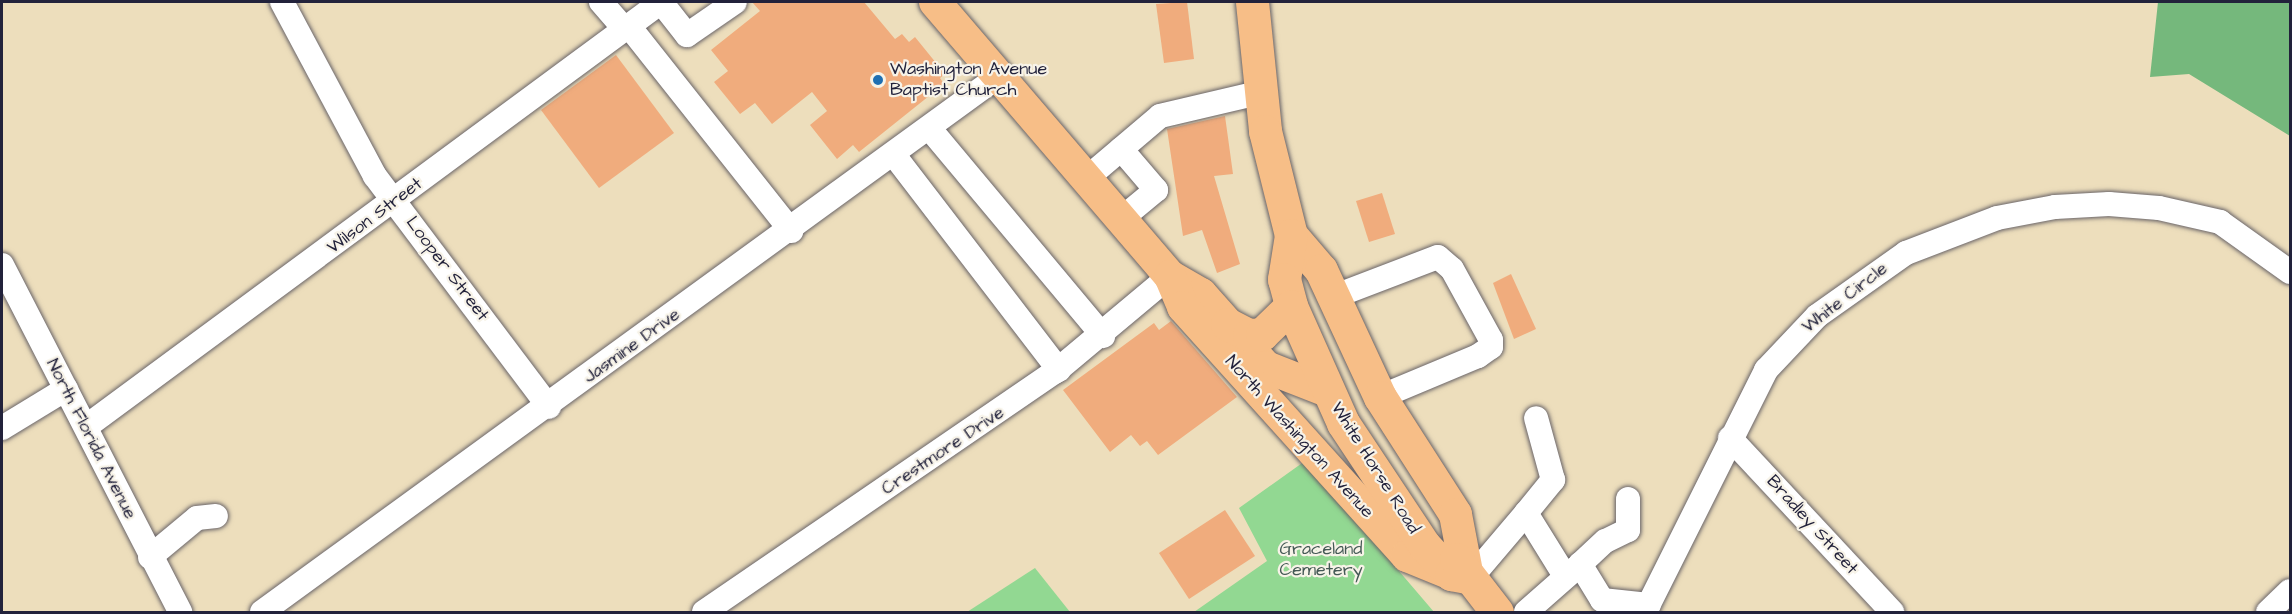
<!DOCTYPE html>
<style>
body{margin:0}
#map{position:relative;width:2292px;height:614px;overflow:hidden;background:#eddebc;font-family:"Architects Daughter",sans-serif}
div>[style]{position:absolute}
.green>*{inset:0;background:#92d892}
.forest>*{inset:0;background:#75b87c}
.building>*{inset:0;background:#f0ac7d}
.roads{filter:drop-shadow(0 0 2px #696468) drop-shadow(0 0 2px #696468)}
.minor>*{height:24px;margin:-12px;padding:0 12px;transform-origin:12px;border-radius:12px;background:#fff}
.major>*{height:32px;margin:-16px;padding:0 16px;transform-origin:16px;border-radius:16px;background:#f7be87}
.highway>*{height:33px;margin:-16.5px;padding:0 16.5px;transform-origin:16.5px;border-radius:16.5px;background:#f7be87}
.dots>*{width:16px;height:16px;translate:-50% -50%;box-sizing:border-box;border:3px solid #f7f3e8;border-radius:50%}
span{translate:-50% -50%;white-space:nowrap;text-align:center;line-height:1.15;-webkit-text-stroke:4.5px #f7f3e8;paint-order:stroke}
.poi-label{font-size:18px;color:#22223b}
.left{translate:0 -50%;text-align:left}
.street-label{font-size:18px;color:#22223b}
.park-label{font-size:18px;color:#445955}
.frame{position:absolute;inset:0;border:3px solid #22223b;pointer-events:none}
</style>
<div id="map">
<div class="green">
<div style="clip-path:polygon(1305px 461px,1434px 612px,1194px 612px,1267px 561px,1239px 508px)"></div>
<div style="clip-path:polygon(1035px 568px,1070px 612px,967px 612px)"></div>
</div>
<div class="forest">
<div style="clip-path:polygon(2158px 2px,2290px 2px,2290px 136px,2189px 74px,2150px 77px)"></div>
</div>
<div class="building">
<div style="clip-path:polygon(752px 2px,864px 2px,895px 39px,902px 34px,909px 42px,915px 37px,945px 74px,940px 78px,944px 84px,859px 152px,853px 145px,837px 159px,810px 125px,827px 111px,812px 92px,772px 124px,755px 103px,740px 114px,714px 82px,728px 71px,711px 50px,760px 11px)"></div>
<div style="clip-path:polygon(1187px 2px,1194px 59px,1164px 63px,1156px 4px)"></div>
<div style="clip-path:polygon(616px 55px,674px 133px,599px 188px,541px 110px)"></div>
<div style="clip-path:polygon(1225px 116px,1233px 174px,1214px 176px,1240px 264px,1217px 273px,1202px 230px,1183px 236px,1167px 129px)"></div>
<div style="clip-path:polygon(1382px 193px,1395px 234px,1369px 242px,1356px 201px)"></div>
<div style="clip-path:polygon(1511px 274px,1536px 329px,1514px 339px,1493px 283px)"></div>
<div style="clip-path:polygon(1171px 321px,1237px 397px,1158px 455px,1147px 441px,1140px 446px,1131px 435px,1110px 452px,1063px 390px,1154px 323px,1159px 330px)"></div>
<div style="clip-path:polygon(1225px 510px,1255px 556px,1189px 599px,1159px 553px)"></div>
</div>
<div class="roads">
<div class="minor">
<div style="left:282px;top:2px;width:197px;rotate:61.9deg"></div>
<div style="left:375px;top:176px;width:289px;rotate:53deg"></div>
<div style="left:601px;top:2px;width:35px;rotate:49deg"></div>
<div style="left:628px;top:25px;width:263px;rotate:51.6deg"></div>
<div style="left:930px;top:129px;width:270px;rotate:50.1deg"></div>
<div style="left:1121px;top:149px;width:54px;rotate:49.5deg"></div>
<div style="left:1156px;top:190px;width:45px;rotate:140.4deg"></div>
<div style="left:894px;top:155px;width:271px;rotate:52.5deg"></div>
<div style="left:1087px;top:178px;width:96px;rotate:-40.3deg"></div>
<div style="left:1160px;top:116px;width:105px;rotate:-13.2deg"></div>
<div style="left:2px;top:265px;width:390px;rotate:62.8deg"></div>
<div style="left:1333px;top:297px;width:112px;rotate:-20.9deg"></div>
<div style="left:1438px;top:257px;width:18px;rotate:41deg"></div>
<div style="left:1452px;top:269px;width:81px;rotate:61.2deg"></div>
<div style="left:1491px;top:340px;width:7px;rotate:90deg"></div>
<div style="left:1491px;top:347px;width:16px;rotate:145deg"></div>
<div style="left:1478px;top:356px;width:106px;rotate:157.3deg"></div>
<div style="left:87px;top:426px;width:714px;rotate:-36.45deg"></div>
<div style="left:661px;top:2px;width:42px;rotate:51.8deg"></div>
<div style="left:687px;top:35px;width:58px;rotate:-34.5deg"></div>
<div style="left:2px;top:428px;width:75px;rotate:-31.4deg"></div>
<div style="left:1730px;top:438px;width:238px;rotate:47deg"></div>
<div style="left:1628px;top:499px;width:31px;rotate:90deg"></div>
<div style="left:1628px;top:530px;width:25px;rotate:154deg"></div>
<div style="left:1605px;top:541px;width:34px;rotate:137deg"></div>
<div style="left:1580px;top:564px;width:42px;rotate:58.6deg"></div>
<div style="left:1602px;top:600px;width:47px;rotate:6.1deg"></div>
<div style="left:1526px;top:513px;width:43px;rotate:-50.7deg"></div>
<div style="left:1553px;top:480px;width:64px;rotate:-105.3deg"></div>
<div style="left:150px;top:557px;width:61px;rotate:-39.7deg"></div>
<div style="left:197px;top:518px;width:19px;rotate:-6deg"></div>
<div style="left:1470px;top:579px;width:87px;rotate:-49.7deg"></div>
<div style="left:1526px;top:513px;width:74px;rotate:58.2deg"></div>
<div style="left:262px;top:612px;width:911px;rotate:-36.03deg"></div>
<div style="left:704px;top:612px;width:425px;rotate:-34.4deg"></div>
<div style="left:1055px;top:372px;width:150px;rotate:-39.9deg"></div>
<div style="left:1526px;top:612px;width:67px;rotate:-41.3deg"></div>
<div style="left:1645px;top:612px;width:271px;rotate:-63.4deg"></div>
<div style="left:1766px;top:370px;width:74px;rotate:-46.6deg"></div>
<div style="left:1817px;top:316px;width:109px;rotate:-35.3deg"></div>
<div style="left:1906px;top:253px;width:97px;rotate:-21deg"></div>
<div style="left:1997px;top:218px;width:59px;rotate:-10.7deg"></div>
<div style="left:2055px;top:207px;width:54px;rotate:-3.2deg"></div>
<div style="left:2109px;top:204px;width:50px;rotate:4.6deg"></div>
<div style="left:2159px;top:208px;width:63px;rotate:12.9deg"></div>
<div style="left:2220px;top:222px;width:86px;rotate:35.5deg"></div>
<div style="left:2268px;top:612px;width:30px;rotate:-44deg"></div>
</div>
<div class="major">
<div style="left:935px;top:2px;width:361px;rotate:49.4deg"></div>
<div style="left:1170px;top:276px;width:36px;rotate:30deg"></div>
<div style="left:1201px;top:294px;width:98px;rotate:48.3deg"></div>
<div style="left:1266px;top:367px;width:66px;rotate:21.5deg"></div>
<div style="left:1170px;top:276px;width:34px;rotate:67deg"></div>
<div style="left:1183px;top:307px;width:335px;rotate:48deg"></div>
<div style="left:1407px;top:556px;width:48px;rotate:22.2deg"></div>
</div>
<div class="highway">
<div style="left:1252px;top:2px;width:130px;rotate:84.2deg"></div>
<div style="left:1265px;top:131px;width:107px;rotate:76deg"></div>
<div style="left:1291px;top:235px;width:46px;rotate:49.4deg"></div>
<div style="left:1321px;top:270px;width:140px;rotate:65.1deg"></div>
<div style="left:1380px;top:397px;width:139px;rotate:57.3deg"></div>
<div style="left:1455px;top:514px;width:64px;rotate:79.2deg"></div>
<div style="left:1291px;top:235px;width:45px;rotate:99deg"></div>
<div style="left:1284px;top:279px;width:28px;rotate:75deg"></div>
<div style="left:1291px;top:306px;width:128px;rotate:66deg"></div>
<div style="left:1343px;top:423px;width:146px;rotate:56.4deg"></div>
<div style="left:1424px;top:545px;width:40px;rotate:47deg"></div>
<div style="left:1451px;top:574px;width:16px;rotate:11deg"></div>
<div style="left:1227px;top:324px;width:25px;rotate:27deg"></div>
<div style="left:1249px;top:335px;width:13px;rotate:-4deg"></div>
<div style="left:1262px;top:334px;width:40px;rotate:-44deg"></div>
<div style="left:1456px;top:559px;width:67px;rotate:52.3deg"></div>
</div>
</div>
<div class="dots">
<div style="left:878px;top:80px;background:#1f6fb2"></div>
</div>
<div class="poi-label">
<span class="left" style="left:890px;top:80px">Washington Avenue<br>Baptist Church</span>
</div>
<div class="street-label">
<span style="left:375px;top:216px;rotate:-37deg">Wilson Street</span>
<span style="left:447px;top:269px;rotate:53deg">Looper Street</span>
<span style="left:1845px;top:298px;rotate:-38deg">White Circle</span>
<span style="left:632px;top:346px;rotate:-36deg">Jasmine Drive</span>
<span style="left:1299px;top:437px;rotate:48deg">North Washington Avenue</span>
<span style="left:91px;top:439px;rotate:63deg">North Florida Avenue</span>
<span style="left:943px;top:451px;rotate:-34deg">Crestmore Drive</span>
<span style="left:1375px;top:468px;rotate:58deg">White Horse Road</span>
<span style="left:1812px;top:525px;rotate:48deg">Bradley Street</span>
</div>
<div class="park-label">
<span style="left:1321px;top:560px">Graceland<br>Cemetery</span>
</div>
<div class="frame"></div>
</div>
